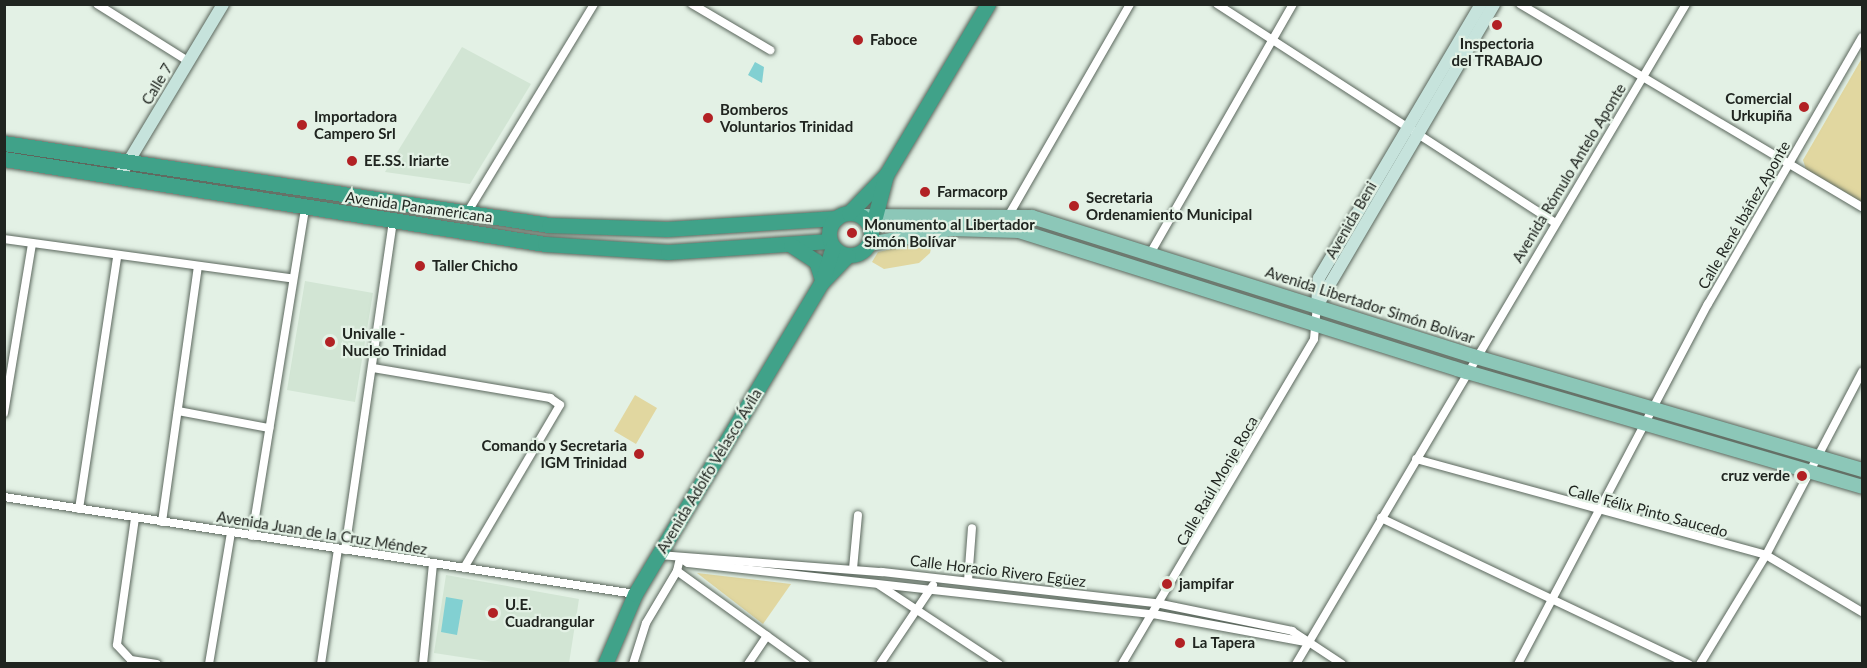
<!DOCTYPE html>
<meta charset="utf-8">
<style>
body{margin:0}
#map{position:relative;width:1867px;height:668px;overflow:hidden;background:#e3f1e5;font-family:Lato,sans-serif}
div>[style]{position:absolute}
.built>*{inset:0;background:#d2e5d4}
.green>*{inset:0;background:#e1d7a0}
.water>*{inset:0;background:#82d0d2}
.roads{filter:drop-shadow(0 0 2px #5b675d) drop-shadow(0 0 2px #5b675d)}
.street>*{height:8px;margin:-4px;padding:0 4px;transform-origin:4px;border-radius:4px;background:#fff}
.secondary>*{height:12px;margin:-6px;padding:0 6px;transform-origin:6px;border-radius:6px;background:#c6e3dc}
.primary>*{height:14px;margin:-7px;padding:0 7px;transform-origin:7px;border-radius:7px;background:#8cc7b8}
.highway>*{height:15px;margin:-7.5px;padding:0 7.5px;transform-origin:7.5px;border-radius:7.5px;background:#40a289}
.highway>.ring{margin:-7.5px;padding:0;box-sizing:content-box;background:none;border:15px solid #40a289;border-radius:50%}
.dots>*{width:16px;height:16px;translate:-50% -50%;box-sizing:border-box;border:3px solid #e3f1e5;border-radius:50%}
span{translate:-50% -50%;white-space:nowrap;text-align:center;line-height:1.15;-webkit-text-stroke:4.5px #e3f1e5;paint-order:stroke}
.poi-label{font-size:15px;color:#202520;font-weight:700}
.left{translate:0 -50%;text-align:left}
.right{translate:-100% -50%;text-align:right}
.street-label{font-size:15px;color:#202520}
.frame{position:absolute;inset:0;border:6px solid #202520;pointer-events:none}
</style>
<div id="map">
<div class="built">
<div style="clip-path:polygon(462px 47px,531px 84px,470px 184px,385px 172px)"></div>
<div style="clip-path:polygon(305px 281px,373px 293px,355px 402px,287px 390px)"></div>
<div style="clip-path:polygon(446px 575px,579px 599px,569px 663px,500px 663px,434px 653px)"></div>
</div>
<div class="green">
<div style="clip-path:polygon(1862px 58px,1862px 202px,1806px 169px,1803px 160px)"></div>
<div style="clip-path:polygon(933px 240px,930px 253px,919px 263px,884px 269px,872px 262px,878px 252px)"></div>
<div style="clip-path:polygon(635px 395px,657px 408px,636px 444px,614px 431px)"></div>
<div style="clip-path:polygon(697px 573px,791px 584px,763px 624px)"></div>
</div>
<div class="water">
<div style="clip-path:polygon(755px 62px,764px 67px,762px 83px,748px 75px)"></div>
<div style="clip-path:polygon(446px 597px,463px 600px,457px 635px,441px 632px)"></div>
</div>
<div class="roads">
<div class="street">
<div style="left:97px;top:4px;width:107px;rotate:32.1deg"></div>
<div style="left:692px;top:4px;width:91px;rotate:30.5deg"></div>
<div style="left:1217px;top:4px;width:401px;rotate:32.9deg"></div>
<div style="left:1520px;top:4px;width:398px;rotate:30.7deg"></div>
<div style="left:467px;top:213px;width:245px;rotate:-58.7deg"></div>
<div style="left:1010px;top:213px;width:241px;rotate:-60.1deg"></div>
<div style="left:4px;top:239px;width:289px;rotate:7.8deg"></div>
<div style="left:1151px;top:252px;width:286px;rotate:-60.2deg"></div>
<div style="left:373px;top:368px;width:180px;rotate:9.6deg"></div>
<div style="left:550px;top:398px;width:12px;rotate:35deg"></div>
<div style="left:560px;top:405px;width:189px;rotate:120.5deg"></div>
<div style="left:178px;top:411px;width:93px;rotate:10.6deg"></div>
<div style="left:4px;top:413px;width:171px;rotate:-80.6deg"></div>
<div style="left:1416px;top:459px;width:363px;rotate:15.3deg"></div>
<div style="left:1766px;top:555px;width:112px;rotate:30.7deg"></div>
<div style="left:4px;top:497px;width:638px;rotate:8.74deg"></div>
<div style="left:79px;top:509px;width:255px;rotate:-81.4deg"></div>
<div style="left:135px;top:518px;width:128px;rotate:98.1deg"></div>
<div style="left:117px;top:645px;width:21px;rotate:47deg"></div>
<div style="left:131px;top:660px;width:26px;rotate:9deg"></div>
<div style="left:1381px;top:518px;width:341px;rotate:25.4deg"></div>
<div style="left:162px;top:522px;width:258px;rotate:-82deg"></div>
<div style="left:252px;top:536px;width:331px;rotate:-80.8deg"></div>
<div style="left:345px;top:550px;width:332px;rotate:-81.7deg"></div>
<div style="left:659px;top:555px;width:224px;rotate:4.4deg"></div>
<div style="left:882px;top:572px;width:281px;rotate:6.5deg"></div>
<div style="left:1161px;top:604px;width:134px;rotate:11.6deg"></div>
<div style="left:1292px;top:631px;width:60px;rotate:33.4deg"></div>
<div style="left:680px;top:558px;width:9px;rotate:32deg"></div>
<div style="left:688px;top:563px;width:468px;rotate:6.3deg"></div>
<div style="left:1153px;top:614px;width:155px;rotate:10.4deg"></div>
<div style="left:680px;top:558px;width:13px;rotate:103deg"></div>
<div style="left:677px;top:571px;width:159px;rotate:35.8deg"></div>
<div style="left:853px;top:569px;width:54px;rotate:-84.7deg"></div>
<div style="left:968px;top:581px;width:53px;rotate:-85.7deg"></div>
<div style="left:879px;top:585px;width:144px;rotate:33.4deg"></div>
<div style="left:209px;top:664px;width:134px;rotate:-80.5deg"></div>
<div style="left:321px;top:664px;width:116px;rotate:-81.6deg"></div>
<div style="left:423px;top:664px;width:100px;rotate:-84.3deg"></div>
<div style="left:633px;top:664px;width:43px;rotate:-72.4deg"></div>
<div style="left:646px;top:623px;width:61px;rotate:-59.2deg"></div>
<div style="left:748px;top:664px;width:34px;rotate:-56deg"></div>
<div style="left:880px;top:664px;width:95px;rotate:-56.1deg"></div>
<div style="left:1122px;top:664px;width:377px;rotate:-59.4deg"></div>
<div style="left:1314px;top:339px;width:33px;rotate:-85deg"></div>
<div style="left:1296px;top:664px;width:767px;rotate:-59.42deg"></div>
<div style="left:1518px;top:664px;width:407px;rotate:-62.2deg"></div>
<div style="left:1708px;top:304px;width:308px;rotate:-60deg"></div>
<div style="left:1700px;top:664px;width:127px;rotate:-58.8deg"></div>
<div style="left:1766px;top:555px;width:207px;rotate:-62.3deg"></div>
</div>
<div class="secondary">
<div style="left:118px;top:179px;width:204px;rotate:-59deg"></div>
<div style="left:1317px;top:306px;width:350px;rotate:-59.6deg"></div>
<div style="left:1317px;top:306px;width:28px;rotate:-86deg"></div>
<div style="left:1319px;top:278px;width:318px;rotate:-59.4deg"></div>
</div>
<div class="primary">
<div style="left:862px;top:216px;width:170px;rotate:0.3deg"></div>
<div style="left:1032px;top:217px;width:466px;rotate:17.5deg"></div>
<div style="left:1476px;top:357px;width:402px;rotate:16.3deg"></div>
<div style="left:869px;top:244px;width:83px;rotate:-10.4deg"></div>
<div style="left:951px;top:229px;width:68px;rotate:1.7deg"></div>
<div style="left:1019px;top:231px;width:470px;rotate:17.5deg"></div>
<div style="left:1467px;top:372px;width:411px;rotate:16.2deg"></div>
</div>
<div class="highway">
<div style="left:4px;top:143px;width:551px;rotate:8.56deg"></div>
<div style="left:549px;top:225px;width:118px;rotate:1.9deg"></div>
<div style="left:667px;top:229px;width:170px;rotate:-3.7deg"></div>
<div style="left:4px;top:159px;width:548px;rotate:8.93deg"></div>
<div style="left:545px;top:244px;width:123px;rotate:3.7deg"></div>
<div style="left:668px;top:252px;width:162px;rotate:-3.9deg"></div>
<div class="ring" style="left:829px;top:213px;width:27px;height:27px"></div>
<div style="left:849px;top:213px;width:53px;rotate:-45.8deg"></div>
<div style="left:886px;top:175px;width:199px;rotate:-59.2deg"></div>
<div style="left:871px;top:232px;width:59px;rotate:-75.3deg"></div>
<div style="left:791px;top:245px;width:30px;rotate:33deg"></div>
<div style="left:816px;top:261px;width:19px;rotate:72deg"></div>
<div style="left:822px;top:282px;width:37px;rotate:-46deg"></div>
<div style="left:605px;top:664px;width:76px;rotate:-66.8deg"></div>
<div style="left:635px;top:594px;width:364px;rotate:-59.1deg"></div>
<div style="left:822px;top:282px;width:37px;rotate:-73deg"></div>
</div>
</div>
<div class="dots">
<div style="left:1497px;top:25px;background:#b22124"></div>
<div style="left:858px;top:40px;background:#b22124"></div>
<div style="left:1804px;top:107px;background:#b22124"></div>
<div style="left:708px;top:118px;background:#b22124"></div>
<div style="left:302px;top:125px;background:#b22124"></div>
<div style="left:352px;top:161px;background:#b22124"></div>
<div style="left:925px;top:192px;background:#b22124"></div>
<div style="left:1074px;top:206px;background:#b22124"></div>
<div style="left:852px;top:233px;background:#b22124"></div>
<div style="left:420px;top:266px;background:#b22124"></div>
<div style="left:330px;top:342px;background:#b22124"></div>
<div style="left:639px;top:454px;background:#b22124"></div>
<div style="left:1802px;top:476px;background:#b22124"></div>
<div style="left:1167px;top:584px;background:#b22124"></div>
<div style="left:493px;top:613px;background:#b22124"></div>
<div style="left:1180px;top:643px;background:#b22124"></div>
</div>
<div class="poi-label">
<span class="left" style="left:870px;top:40px">Faboce</span>
<span style="left:1497px;top:52px">Inspectoria<br>del TRABAJO</span>
<span class="right" style="left:1792px;top:107px">Comercial<br>Urkupiña</span>
<span class="left" style="left:720px;top:118px">Bomberos<br>Voluntarios Trinidad</span>
<span class="left" style="left:314px;top:125px">Importadora<br>Campero Srl</span>
<span class="left" style="left:364px;top:161px">EE.SS. Iriarte</span>
<span class="left" style="left:937px;top:192px">Farmacorp</span>
<span class="left" style="left:1086px;top:206px">Secretaria<br>Ordenamiento Municipal</span>
<span class="left" style="left:864px;top:233px">Monumento al Libertador<br>Simón Bolívar</span>
<span class="left" style="left:432px;top:266px">Taller Chicho</span>
<span class="left" style="left:342px;top:342px">Univalle -<br>Nucleo Trinidad</span>
<span class="right" style="left:627px;top:454px">Comando y Secretaria<br>IGM Trinidad</span>
<span class="right" style="left:1790px;top:476px">cruz verde</span>
<span class="left" style="left:1179px;top:584px">jampifar</span>
<span class="left" style="left:505px;top:613px">U.E.<br>Cuadrangular</span>
<span class="left" style="left:1192px;top:643px">La Tapera</span>
</div>
<div class="street-label">
<span style="left:157px;top:84px;rotate:-59deg">Calle 7</span>
<span style="left:1569px;top:173px;rotate:-59deg">Avenida Rómulo Antelo Aponte</span>
<span style="left:419px;top:207px;rotate:8deg">Avenida Panamericana</span>
<span style="left:1744px;top:215px;rotate:-60deg">Calle René Ibáñez Aponte</span>
<span style="left:1351px;top:220px;rotate:-60deg">Avenida Beni</span>
<span style="left:1370px;top:305px;rotate:18deg">Avenida Libertador Simón Bolívar</span>
<span style="left:709px;top:471px;rotate:-59deg">Avenida Adolfo Velasco Ávila</span>
<span style="left:1217px;top:481px;rotate:-60deg">Calle Raúl Monje Roca</span>
<span style="left:1648px;top:511px;rotate:15deg">Calle Félix Pinto Saucedo</span>
<span style="left:322px;top:533px;rotate:9deg">Avenida Juan de la Cruz Méndez</span>
<span style="left:998px;top:571px;rotate:7deg">Calle Horacio Rivero Egüez</span>
</div>
<div class="frame"></div>
</div>
